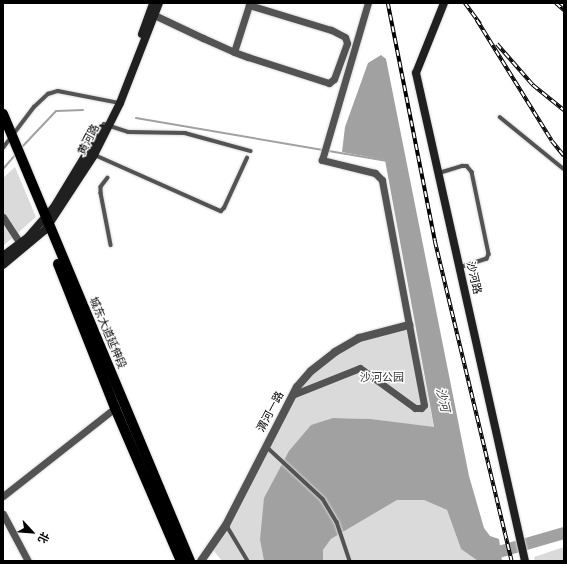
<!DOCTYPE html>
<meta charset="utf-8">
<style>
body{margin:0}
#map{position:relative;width:567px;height:564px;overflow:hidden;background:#fff;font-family:"Sofia Sans Condensed","Noto Sans SC",sans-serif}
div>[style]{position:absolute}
.green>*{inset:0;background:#dadada}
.water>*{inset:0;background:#a1a1a1}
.stream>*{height:2px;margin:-1px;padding:0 1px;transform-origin:1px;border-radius:1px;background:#a1a1a1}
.river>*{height:12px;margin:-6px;padding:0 6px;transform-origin:6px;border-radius:6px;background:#a1a1a1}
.roads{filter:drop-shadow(0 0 1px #dbdbdb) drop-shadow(0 0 1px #dbdbdb)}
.service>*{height:3.5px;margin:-1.75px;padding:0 1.75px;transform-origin:1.75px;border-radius:1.75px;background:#535353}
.minor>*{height:7px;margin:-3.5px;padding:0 3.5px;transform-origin:3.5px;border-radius:3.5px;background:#535353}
.tertiary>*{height:8px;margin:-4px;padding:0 4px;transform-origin:4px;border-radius:4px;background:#535353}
.secondary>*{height:8px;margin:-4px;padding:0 4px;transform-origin:4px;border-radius:4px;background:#202020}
.primary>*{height:10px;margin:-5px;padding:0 5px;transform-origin:5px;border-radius:5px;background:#000}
.rail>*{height:3.5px;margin-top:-1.75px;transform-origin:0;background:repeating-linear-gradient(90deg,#fff 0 6px,#000 0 12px);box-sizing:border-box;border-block:1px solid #000}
span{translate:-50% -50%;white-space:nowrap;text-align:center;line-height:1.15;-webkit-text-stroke:3px #fff;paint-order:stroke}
.street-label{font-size:11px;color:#000}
.park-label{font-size:11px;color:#313131}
.water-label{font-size:12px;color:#424242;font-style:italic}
.frame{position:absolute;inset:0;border:4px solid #000;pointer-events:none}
.north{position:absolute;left:12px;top:512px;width:40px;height:40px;-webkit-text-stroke:3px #fff;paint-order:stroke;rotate:116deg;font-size:11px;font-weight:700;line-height:16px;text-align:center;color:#000}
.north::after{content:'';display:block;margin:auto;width:14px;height:18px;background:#000;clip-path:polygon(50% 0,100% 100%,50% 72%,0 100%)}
</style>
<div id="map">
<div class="green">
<div style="clip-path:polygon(15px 167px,36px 217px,3px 246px,3px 178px)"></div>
<div style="clip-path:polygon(414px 326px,434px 428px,371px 419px,333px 418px,260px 540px,264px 561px,222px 561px,213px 550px,294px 397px,313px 373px,353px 345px,379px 334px)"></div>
<div style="clip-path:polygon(397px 500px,424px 500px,447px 510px,461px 549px,478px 561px,323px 561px,323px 550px,331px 539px)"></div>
<div style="clip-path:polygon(564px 547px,564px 561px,535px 561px,534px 557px)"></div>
</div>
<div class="water">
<div style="clip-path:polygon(381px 55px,386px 59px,469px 476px,484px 528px,490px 536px,499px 539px,502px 561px,478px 561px,461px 549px,447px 510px,424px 500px,397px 500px,331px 539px,323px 550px,323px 561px,264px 561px,260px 540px,264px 498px,289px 451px,311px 425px,333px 418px,371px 419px,434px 427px,385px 160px,342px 152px,345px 127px,368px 63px)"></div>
</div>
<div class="stream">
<div style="left:136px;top:118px;width:255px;rotate:9.7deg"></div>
<div style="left:21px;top:148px;width:51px;rotate:-46.6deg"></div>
<div style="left:56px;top:111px;width:27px;rotate:-2deg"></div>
<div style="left:3px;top:169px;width:21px;rotate:-49deg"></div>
</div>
<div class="river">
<div style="left:487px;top:547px;width:10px;rotate:37deg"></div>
<div style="left:495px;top:553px;width:72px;rotate:-16.2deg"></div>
</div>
<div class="roads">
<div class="service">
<div style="left:500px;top:117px;width:82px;rotate:39.1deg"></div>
<div style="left:104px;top:124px;width:25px;rotate:18deg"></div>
<div style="left:128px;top:132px;width:57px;rotate:1deg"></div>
<div style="left:185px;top:133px;width:68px;rotate:15.3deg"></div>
<div style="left:3px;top:148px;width:51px;rotate:-52.9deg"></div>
<div style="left:34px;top:107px;width:19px;rotate:-43deg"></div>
<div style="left:48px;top:94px;width:10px;rotate:-17deg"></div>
<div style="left:58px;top:91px;width:63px;rotate:11deg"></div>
<div style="left:95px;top:155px;width:138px;rotate:24deg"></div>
<div style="left:221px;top:211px;width:4px;rotate:-45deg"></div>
<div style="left:224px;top:208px;width:55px;rotate:-65.3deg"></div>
<div style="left:439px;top:173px;width:24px;rotate:-17deg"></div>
<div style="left:462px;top:166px;width:5px"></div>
<div style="left:467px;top:166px;width:8px;rotate:50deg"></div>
<div style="left:472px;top:172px;width:84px;rotate:78.3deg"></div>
<div style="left:489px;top:254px;width:5px;rotate:112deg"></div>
<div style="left:487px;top:259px;width:28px;rotate:162deg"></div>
<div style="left:108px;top:178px;width:11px;rotate:128deg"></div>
<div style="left:101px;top:187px;width:6px;rotate:90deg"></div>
<div style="left:101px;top:193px;width:53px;rotate:79.1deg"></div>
<div style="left:267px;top:447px;width:76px;rotate:42.9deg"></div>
<div style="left:323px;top:499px;width:27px;rotate:59deg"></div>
<div style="left:337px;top:522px;width:41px;rotate:71.6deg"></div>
<div style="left:227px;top:526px;width:41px;rotate:59deg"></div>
</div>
<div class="minor">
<div style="left:150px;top:13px;width:59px;rotate:25.3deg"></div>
<div style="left:203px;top:38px;width:34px;rotate:24deg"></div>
<div style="left:234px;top:52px;width:15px;rotate:20deg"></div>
<div style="left:248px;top:57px;width:85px;rotate:17.8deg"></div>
<div style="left:329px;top:83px;width:6px;rotate:-39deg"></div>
<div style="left:334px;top:79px;width:38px;rotate:-70deg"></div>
<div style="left:347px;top:43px;width:6px;rotate:-108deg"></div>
<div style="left:345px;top:37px;width:16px;rotate:-153deg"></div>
<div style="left:331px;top:30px;width:86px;rotate:-163deg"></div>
<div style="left:249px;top:5px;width:49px;rotate:107.7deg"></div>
<div style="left:3px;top:217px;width:31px;rotate:57deg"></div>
<div style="left:292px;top:395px;width:73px;rotate:-21.7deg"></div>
<div style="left:360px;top:368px;width:68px;rotate:36deg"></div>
<div style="left:415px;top:408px;width:6px"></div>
<div style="left:421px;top:408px;width:4px;rotate:-45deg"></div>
<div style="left:424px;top:405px;width:229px;rotate:-100.6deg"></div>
<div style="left:382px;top:180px;width:10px;rotate:-135deg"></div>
<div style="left:375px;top:173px;width:55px;rotate:-166.2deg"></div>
<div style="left:322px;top:160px;width:164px;rotate:-73.7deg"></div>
<div style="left:3px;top:496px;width:142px;rotate:-38.2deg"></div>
<div style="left:3px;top:514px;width:53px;rotate:62deg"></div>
</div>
<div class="tertiary">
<div style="left:201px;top:561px;width:44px;rotate:-55.2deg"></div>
<div style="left:226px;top:525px;width:155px;rotate:-62.8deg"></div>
<div style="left:297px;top:387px;width:21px;rotate:-49deg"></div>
<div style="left:311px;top:371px;width:31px;rotate:-38deg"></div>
<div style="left:335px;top:352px;width:28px;rotate:-30deg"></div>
<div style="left:359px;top:338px;width:52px;rotate:-14.6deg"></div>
</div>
<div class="secondary">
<div style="left:444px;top:3px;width:75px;rotate:111.8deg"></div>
<div style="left:416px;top:73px;width:500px;rotate:77.41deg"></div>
<div style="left:142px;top:34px;width:33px;rotate:-70deg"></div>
<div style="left:3px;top:256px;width:31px;rotate:-37deg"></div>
<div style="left:28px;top:237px;width:40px;rotate:-49deg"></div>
<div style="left:54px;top:207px;width:92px;rotate:-58.7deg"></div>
<div style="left:3px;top:265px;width:55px;rotate:-39.8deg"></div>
<div style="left:45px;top:230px;width:90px;rotate:-56.8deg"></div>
<div style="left:94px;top:155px;width:58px;rotate:-63.4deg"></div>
<div style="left:120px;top:103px;width:107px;rotate:-68.7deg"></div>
</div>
<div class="primary">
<div style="left:3px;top:114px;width:485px;rotate:67.3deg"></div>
<div style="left:58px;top:264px;width:155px;rotate:68.4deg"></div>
<div style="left:115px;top:408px;width:167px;rotate:66.7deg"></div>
</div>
</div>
<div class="rail">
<div style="left:388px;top:3px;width:243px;rotate:78.8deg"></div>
<div style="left:435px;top:241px;width:329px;rotate:76.5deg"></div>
<div style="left:465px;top:3px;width:26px;rotate:54deg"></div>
<div style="left:556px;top:3px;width:11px;rotate:41deg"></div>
<div style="left:477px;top:20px;width:142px;rotate:58.2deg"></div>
<div style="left:552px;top:141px;width:19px;rotate:51deg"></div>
<div style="left:497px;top:44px;width:55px;rotate:48.7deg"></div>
<div style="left:533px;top:85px;width:40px;rotate:39deg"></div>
</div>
<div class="street-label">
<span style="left:89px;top:140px;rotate:-62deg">黄河路</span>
<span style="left:473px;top:278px;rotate:77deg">沙河路</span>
<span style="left:107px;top:333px;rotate:67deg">城东大道延伸段</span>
<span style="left:271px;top:412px;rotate:-62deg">渭河一路</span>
</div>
<div class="park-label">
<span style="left:382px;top:378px">沙河公园</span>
</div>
<div class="water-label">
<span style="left:442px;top:400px;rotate:77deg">沙河</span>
</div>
<div class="frame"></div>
<div class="north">北</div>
</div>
